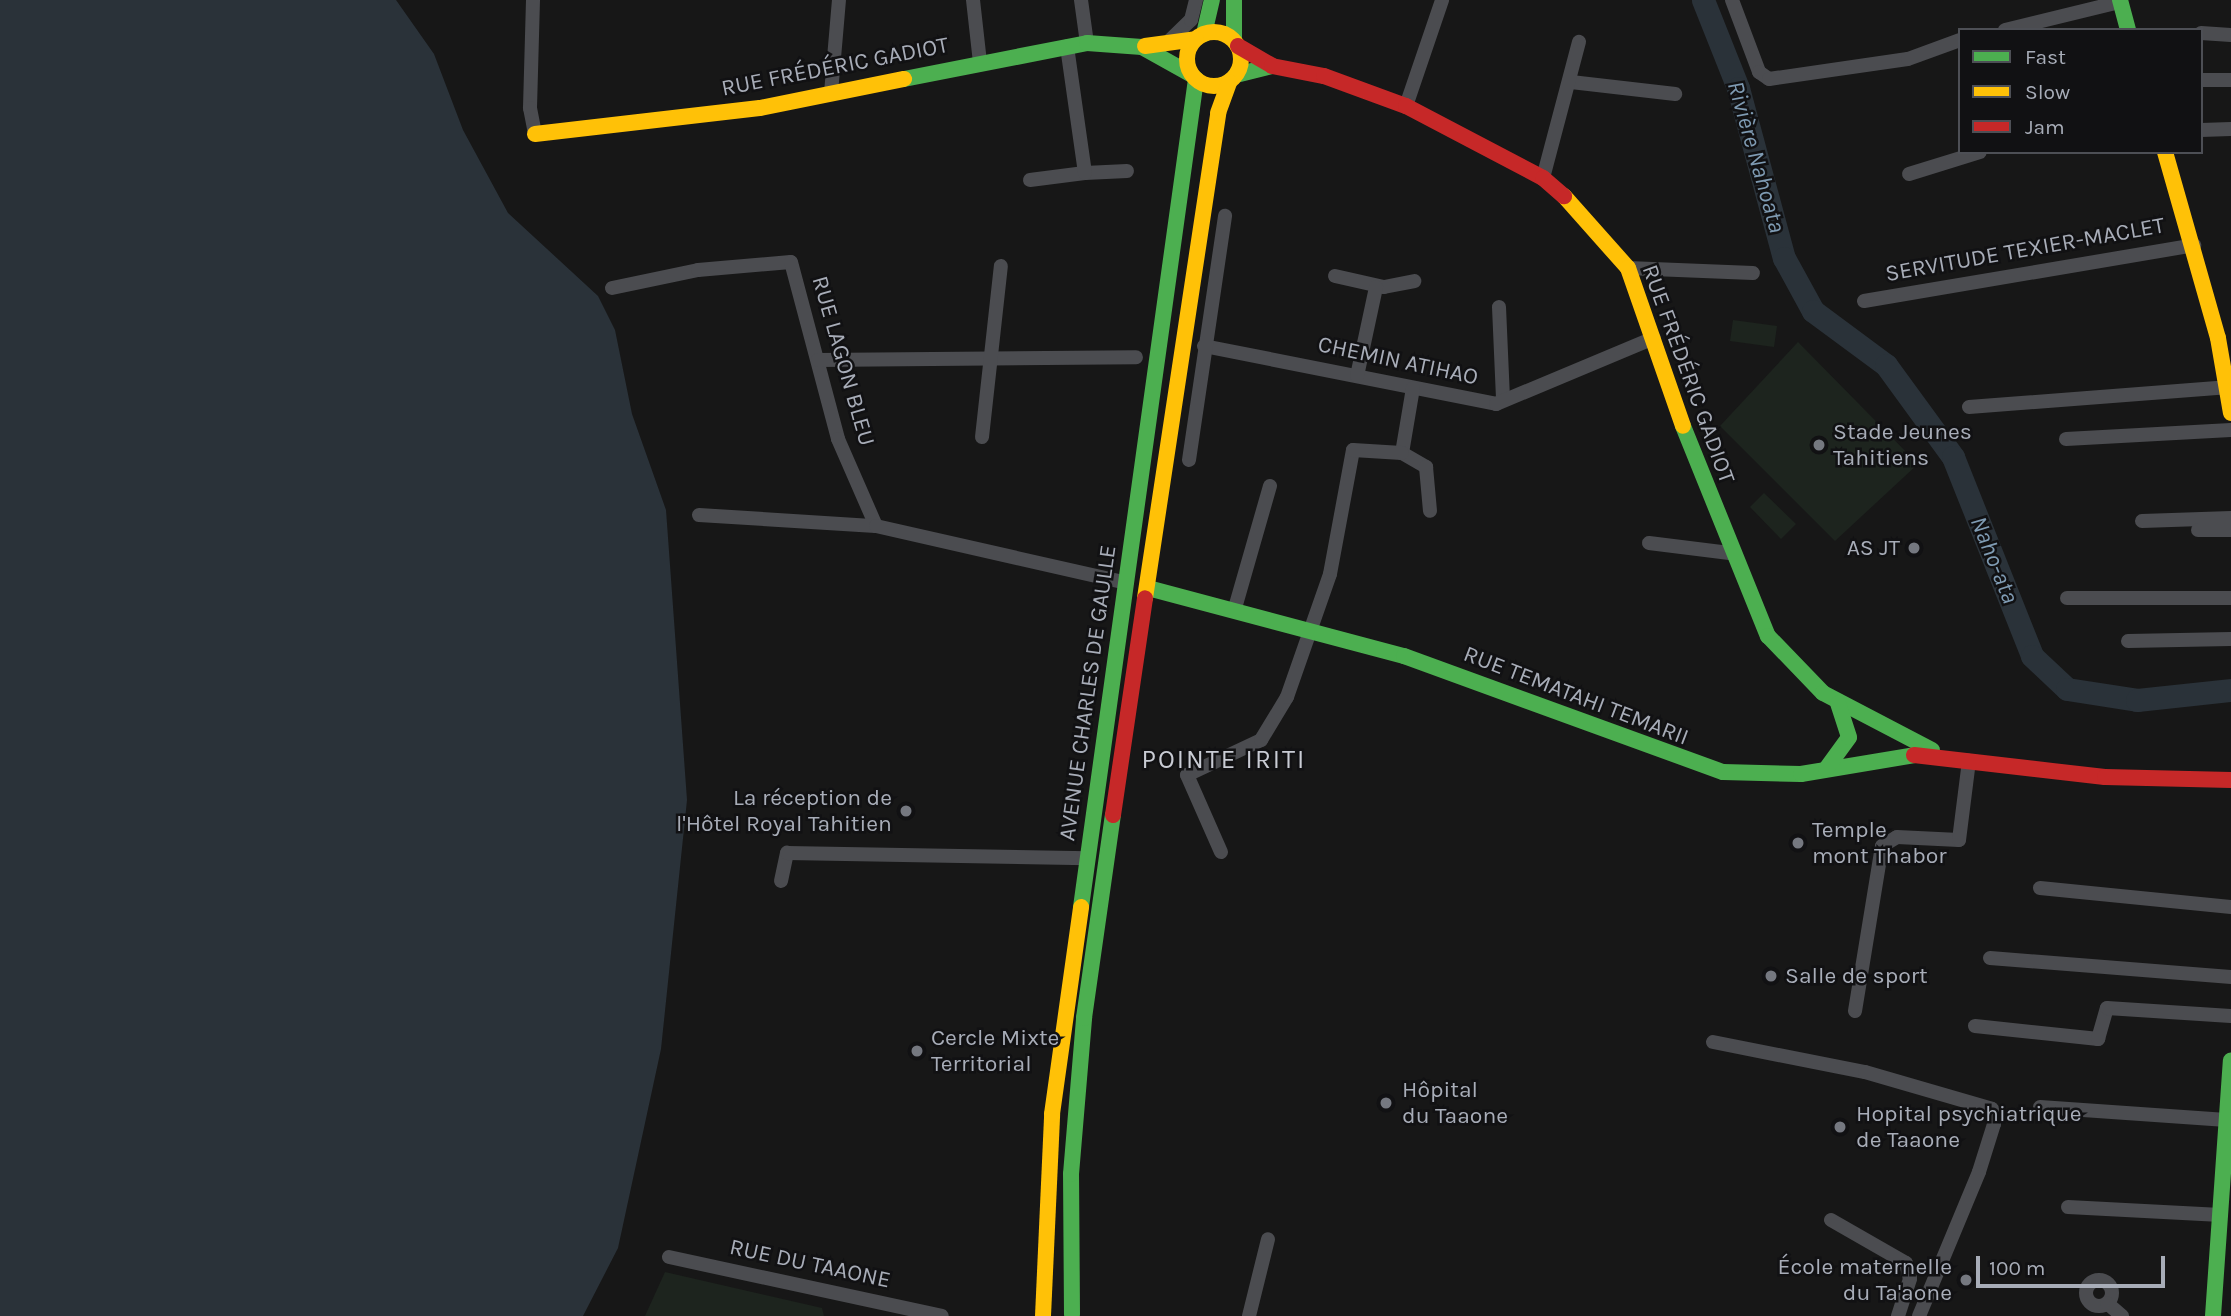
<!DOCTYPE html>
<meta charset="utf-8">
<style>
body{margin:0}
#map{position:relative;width:2231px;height:1316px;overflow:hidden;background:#171717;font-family:Karla,sans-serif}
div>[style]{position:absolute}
.green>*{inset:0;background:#1d241e}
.water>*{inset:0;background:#2a3239}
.river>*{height:23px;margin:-11.5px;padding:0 11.5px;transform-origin:11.5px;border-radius:11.5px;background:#2a3239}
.street>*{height:14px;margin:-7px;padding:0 7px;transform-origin:7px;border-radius:7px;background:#4b4c50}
.street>.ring{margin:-7px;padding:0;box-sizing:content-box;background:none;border:14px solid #4b4c50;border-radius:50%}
.fast>*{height:16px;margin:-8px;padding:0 8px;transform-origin:8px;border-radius:8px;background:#4caf50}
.slow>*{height:16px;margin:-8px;padding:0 8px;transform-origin:8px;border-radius:8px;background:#ffc107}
.slow>.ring{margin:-8px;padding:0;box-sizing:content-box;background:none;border:16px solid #ffc107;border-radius:50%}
.jam>*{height:16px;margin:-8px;padding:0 8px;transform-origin:8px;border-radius:8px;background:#c62828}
.dots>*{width:19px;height:19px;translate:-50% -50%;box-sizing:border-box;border:4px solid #111113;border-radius:50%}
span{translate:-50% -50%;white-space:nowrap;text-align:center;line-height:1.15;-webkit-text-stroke:5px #111113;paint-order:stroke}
.street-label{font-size:23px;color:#a8adb8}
.poi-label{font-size:23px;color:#a8adb8}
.left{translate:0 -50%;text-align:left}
.right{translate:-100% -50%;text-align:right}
.water-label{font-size:24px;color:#7f9bb3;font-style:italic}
.quarter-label{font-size:26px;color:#c9ccd4;letter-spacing:2px}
.legend{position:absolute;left:1958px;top:28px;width:245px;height:126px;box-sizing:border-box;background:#111113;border:2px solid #4d4f55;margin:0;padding:9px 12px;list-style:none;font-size:21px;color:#a8adb8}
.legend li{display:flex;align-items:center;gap:14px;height:35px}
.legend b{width:35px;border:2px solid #4d4f55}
.scale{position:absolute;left:1976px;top:1256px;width:189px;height:32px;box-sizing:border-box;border:4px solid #a8adb8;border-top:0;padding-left:9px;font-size:21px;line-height:24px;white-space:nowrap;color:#a8adb8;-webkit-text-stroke:5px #111113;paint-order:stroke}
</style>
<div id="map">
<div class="green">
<div style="clip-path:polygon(1733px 320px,1777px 326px,1774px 347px,1730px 341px)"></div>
<div style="clip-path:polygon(1798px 342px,1918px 464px,1835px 541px,1720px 426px)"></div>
<div style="clip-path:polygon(1764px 493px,1796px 524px,1781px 539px,1750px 507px)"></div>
<div style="clip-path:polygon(665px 1272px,822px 1308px,824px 1316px,645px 1316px)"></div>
</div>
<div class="water">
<div style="clip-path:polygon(0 0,396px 0,434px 54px,463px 130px,508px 213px,598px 296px,615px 330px,632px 414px,666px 510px,687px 800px,661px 1049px,618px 1248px,583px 1316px,0 1316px)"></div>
</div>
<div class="river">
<div style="left:1703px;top:0;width:95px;rotate:68.3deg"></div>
<div style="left:1738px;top:88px;width:176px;rotate:74.9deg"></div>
<div style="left:1784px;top:258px;width:60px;rotate:61.3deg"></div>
<div style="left:1813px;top:311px;width:91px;rotate:36.5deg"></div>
<div style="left:1886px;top:365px;width:114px;rotate:53.9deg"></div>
<div style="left:1953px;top:457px;width:214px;rotate:68.3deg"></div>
<div style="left:2032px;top:656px;width:48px;rotate:43.3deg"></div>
<div style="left:2067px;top:689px;width:71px;rotate:8.9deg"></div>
<div style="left:2137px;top:700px;width:95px;rotate:-6.1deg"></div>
</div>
<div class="street">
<div style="left:533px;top:0;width:108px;rotate:91.6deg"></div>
<div style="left:530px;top:108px;width:26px;rotate:79deg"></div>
<div style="left:973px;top:0;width:62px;rotate:83.6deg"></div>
<div style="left:1081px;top:0;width:43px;rotate:82.1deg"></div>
<div style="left:1732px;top:0;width:77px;rotate:69.4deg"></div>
<div style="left:1759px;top:72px;width:12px;rotate:35deg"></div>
<div style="left:1769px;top:79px;width:140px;rotate:-8.2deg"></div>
<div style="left:1908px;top:59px;width:55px;rotate:-20.1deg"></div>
<div style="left:2005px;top:30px;width:118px;rotate:-13.7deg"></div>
<div style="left:2201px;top:33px;width:30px;rotate:4deg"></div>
<div style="left:1170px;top:40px;width:29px;rotate:-44deg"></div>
<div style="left:1191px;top:20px;width:21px;rotate:-76deg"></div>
<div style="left:2201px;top:80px;width:30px"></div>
<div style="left:1571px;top:82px;width:105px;rotate:6.6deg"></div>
<div style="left:831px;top:93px;width:93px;rotate:-85.1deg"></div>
<div style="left:1406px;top:106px;width:112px;rotate:-71.2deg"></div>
<div style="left:2201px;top:130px;width:30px;rotate:-2deg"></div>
<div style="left:1085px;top:173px;width:42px;rotate:-2.7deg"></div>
<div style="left:1909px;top:174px;width:74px;rotate:-17.2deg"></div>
<div style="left:1543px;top:178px;width:141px;rotate:-75.2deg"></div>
<div style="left:1030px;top:180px;width:55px;rotate:-7.3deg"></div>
<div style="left:1085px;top:173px;width:128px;rotate:-98.1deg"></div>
<div style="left:1628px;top:268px;width:125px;rotate:2.3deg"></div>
<div style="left:1335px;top:276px;width:50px;rotate:12.7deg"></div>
<div style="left:1384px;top:287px;width:31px;rotate:-11deg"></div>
<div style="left:612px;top:288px;width:88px;rotate:-11.8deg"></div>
<div style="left:698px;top:270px;width:93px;rotate:-4.9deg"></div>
<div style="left:791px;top:262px;width:183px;rotate:75.1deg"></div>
<div style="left:838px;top:439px;width:95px;rotate:66.4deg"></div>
<div style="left:1864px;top:301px;width:335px;rotate:-9.6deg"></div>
<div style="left:1499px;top:307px;width:92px;rotate:87.5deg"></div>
<div style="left:1204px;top:346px;width:298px;rotate:11.2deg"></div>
<div style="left:1496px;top:404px;width:171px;rotate:-22.7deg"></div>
<div style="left:818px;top:360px;width:318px;rotate:-0.5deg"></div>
<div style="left:1357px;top:376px;width:91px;rotate:-77.9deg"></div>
<div style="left:1413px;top:388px;width:66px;rotate:99.6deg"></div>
<div style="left:1402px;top:453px;width:28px;rotate:30deg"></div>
<div style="left:1426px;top:467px;width:44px;rotate:84.8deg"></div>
<div style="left:1969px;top:407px;width:258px;rotate:-4.4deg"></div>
<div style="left:982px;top:437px;width:172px;rotate:-83.7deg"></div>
<div style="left:2066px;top:439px;width:165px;rotate:-3.1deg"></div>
<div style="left:1189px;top:460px;width:247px;rotate:-81.6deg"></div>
<div style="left:699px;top:515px;width:177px;rotate:3.6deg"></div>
<div style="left:876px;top:526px;width:257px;rotate:12.8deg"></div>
<div style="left:2142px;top:521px;width:89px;rotate:-1.9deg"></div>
<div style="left:2198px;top:530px;width:33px"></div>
<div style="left:1649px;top:543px;width:81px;rotate:7.1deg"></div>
<div style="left:2067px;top:598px;width:164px"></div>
<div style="left:1235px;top:608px;width:127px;rotate:-74deg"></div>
<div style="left:2128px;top:641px;width:103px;rotate:-1.1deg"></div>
<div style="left:1221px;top:852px;width:84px;rotate:-113.8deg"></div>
<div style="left:1187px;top:775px;width:82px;rotate:-25.3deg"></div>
<div style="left:1261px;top:740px;width:50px;rotate:-58.8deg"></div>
<div style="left:1287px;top:697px;width:130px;rotate:-70.7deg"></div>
<div style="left:1330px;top:574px;width:126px;rotate:-79.5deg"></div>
<div style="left:1353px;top:450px;width:49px;rotate:3.5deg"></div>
<div style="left:781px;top:881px;width:29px;rotate:-78deg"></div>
<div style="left:787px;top:853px;width:301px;rotate:1deg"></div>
<div style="left:2040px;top:888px;width:192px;rotate:5.7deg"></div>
<div style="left:1990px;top:958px;width:242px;rotate:4.5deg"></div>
<div style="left:1855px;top:1011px;width:167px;rotate:-80.7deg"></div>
<div style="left:1882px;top:846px;width:17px;rotate:-31deg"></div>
<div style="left:1897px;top:837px;width:62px;rotate:2.8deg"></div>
<div style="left:1959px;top:840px;width:80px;rotate:-82.8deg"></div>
<div style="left:1975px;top:1026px;width:124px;rotate:6deg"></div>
<div style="left:2098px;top:1039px;width:32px;rotate:-74deg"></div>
<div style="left:2107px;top:1008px;width:124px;rotate:3.7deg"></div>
<div style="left:1713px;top:1042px;width:155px;rotate:11.2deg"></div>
<div style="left:1865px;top:1072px;width:132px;rotate:16.2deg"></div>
<div style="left:1992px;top:1109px;width:15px;rotate:82deg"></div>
<div style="left:1994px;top:1124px;width:50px;rotate:107.4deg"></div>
<div style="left:1979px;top:1172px;width:156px;rotate:112.6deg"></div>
<div style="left:2040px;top:1107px;width:187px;rotate:4deg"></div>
<div style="left:2068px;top:1207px;width:153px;rotate:3deg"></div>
<div style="left:1831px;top:1220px;width:86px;rotate:29.8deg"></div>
<div style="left:1906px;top:1263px;width:16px;rotate:76deg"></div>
<div style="left:1910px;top:1279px;width:39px;rotate:108deg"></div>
<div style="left:669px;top:1257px;width:279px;rotate:12.2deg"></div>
<div class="ring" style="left:2086px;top:1280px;width:12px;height:12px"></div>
<div style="left:2107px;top:1303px;width:20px;rotate:41deg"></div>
<div style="left:1249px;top:1316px;width:79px;rotate:-76.1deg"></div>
</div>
<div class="fast">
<div style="left:1234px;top:0;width:40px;rotate:90deg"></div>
<div style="left:2120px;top:0;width:31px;rotate:75deg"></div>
<div style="left:1204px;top:34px;width:35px;rotate:-77deg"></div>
<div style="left:1236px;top:75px;width:37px;rotate:-14deg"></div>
<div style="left:904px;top:79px;width:187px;rotate:-11.1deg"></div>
<div style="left:1087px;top:43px;width:55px;rotate:4.2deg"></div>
<div style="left:1142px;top:47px;width:57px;rotate:29.2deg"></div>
<div style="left:1683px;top:426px;width:227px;rotate:68deg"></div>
<div style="left:1768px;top:636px;width:79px;rotate:46deg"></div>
<div style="left:1823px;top:693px;width:123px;rotate:27.6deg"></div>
<div style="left:1148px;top:588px;width:265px;rotate:14.9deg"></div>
<div style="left:1404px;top:656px;width:339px;rotate:20deg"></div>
<div style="left:1723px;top:772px;width:78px;rotate:1.5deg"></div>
<div style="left:1801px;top:774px;width:115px;rotate:-9.5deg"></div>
<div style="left:1826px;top:769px;width:39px;rotate:-54deg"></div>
<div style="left:1849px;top:737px;width:35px;rotate:-108deg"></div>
<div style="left:1081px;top:907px;width:836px;rotate:-82.09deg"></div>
<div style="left:1072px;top:1314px;width:140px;rotate:-90.4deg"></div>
<div style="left:1071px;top:1174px;width:157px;rotate:-85.2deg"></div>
<div style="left:1084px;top:1018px;width:205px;rotate:-81.9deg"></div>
<div style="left:2213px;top:1316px;width:256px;rotate:-86deg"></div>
</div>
<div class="slow">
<div class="ring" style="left:1187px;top:32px;width:38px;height:38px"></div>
<div style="left:1145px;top:46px;width:51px;rotate:-7.8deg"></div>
<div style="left:535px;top:134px;width:226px;rotate:-6.6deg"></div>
<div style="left:760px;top:108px;width:147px;rotate:-11.4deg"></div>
<div style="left:2165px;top:152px;width:193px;rotate:74.1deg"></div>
<div style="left:2218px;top:338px;width:76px;rotate:80.2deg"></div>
<div style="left:1564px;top:196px;width:96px;rotate:48.4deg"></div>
<div style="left:1628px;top:268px;width:167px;rotate:70.8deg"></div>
<div style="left:1145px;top:598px;width:490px;rotate:-81.4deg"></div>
<div style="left:1218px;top:113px;width:33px;rotate:-70deg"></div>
<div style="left:1043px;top:1316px;width:202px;rotate:-87.4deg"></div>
<div style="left:1052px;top:1114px;width:209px;rotate:-82deg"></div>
</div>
<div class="jam">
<div style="left:1238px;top:46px;width:39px;rotate:30deg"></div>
<div style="left:1272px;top:66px;width:53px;rotate:10.9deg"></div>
<div style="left:1324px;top:76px;width:87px;rotate:20.1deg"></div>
<div style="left:1406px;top:106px;width:155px;rotate:27.7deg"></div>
<div style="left:1543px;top:178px;width:28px;rotate:41deg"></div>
<div style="left:1914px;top:755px;width:192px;rotate:6.6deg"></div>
<div style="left:2105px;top:777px;width:126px;rotate:1.4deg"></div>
<div style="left:1113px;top:815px;width:219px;rotate:-81.6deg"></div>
</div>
<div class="dots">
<div style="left:1819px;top:445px;background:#757880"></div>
<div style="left:1914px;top:548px;background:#757880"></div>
<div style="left:906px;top:811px;background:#757880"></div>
<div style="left:1798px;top:843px;background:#757880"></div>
<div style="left:1771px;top:976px;background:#757880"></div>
<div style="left:917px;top:1051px;background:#757880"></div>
<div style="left:1386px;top:1103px;background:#757880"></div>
<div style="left:1840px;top:1127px;background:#757880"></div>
<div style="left:1966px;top:1280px;background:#757880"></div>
</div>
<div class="street-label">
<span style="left:835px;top:67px;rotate:-11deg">RUE FRÉDÉRIC GADIOT</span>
<span style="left:2025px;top:250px;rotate:-10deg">SERVITUDE TEXIER-MACLET</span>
<span style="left:843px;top:361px;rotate:74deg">RUE LAGON BLEU</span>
<span style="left:1398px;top:361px;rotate:12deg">CHEMIN ATIHAO</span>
<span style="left:1688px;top:374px;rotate:70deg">RUE FRÉDÉRIC GADIOT</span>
<span style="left:1088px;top:693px;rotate:-82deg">AVENUE CHARLES DE GAULLE</span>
<span style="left:1576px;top:696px;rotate:21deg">RUE TEMATAHI TEMARII</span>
<span style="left:810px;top:1264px;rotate:12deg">RUE DU TAAONE</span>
</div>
<div class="poi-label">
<span class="left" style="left:1833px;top:445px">Stade Jeunes<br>Tahitiens</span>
<span class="right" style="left:1900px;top:548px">AS JT</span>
<span class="right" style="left:892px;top:811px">La réception de<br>l'Hôtel Royal Tahitien</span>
<span class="left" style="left:1812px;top:843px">Temple<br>mont Thabor</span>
<span class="left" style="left:1785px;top:976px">Salle de sport</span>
<span class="left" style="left:931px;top:1051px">Cercle Mixte<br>Territorial</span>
<span class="left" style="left:1402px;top:1103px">Hôpital<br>du Taaone</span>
<span class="left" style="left:1856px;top:1127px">Hopital psychiatrique<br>de Taaone</span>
<span class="right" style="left:1952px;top:1280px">École maternelle<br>du Ta'aone</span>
</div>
<div class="water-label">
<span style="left:1756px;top:157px;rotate:74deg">Rivière Nahoata</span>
<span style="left:1994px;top:560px;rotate:68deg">Naho-ata</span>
</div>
<div class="quarter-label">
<span style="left:1224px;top:760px">POINTE IRITI</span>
</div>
<ul class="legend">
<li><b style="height:9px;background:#4caf50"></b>Fast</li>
<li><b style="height:9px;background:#ffc107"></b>Slow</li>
<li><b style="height:9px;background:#c62828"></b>Jam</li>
</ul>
<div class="scale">100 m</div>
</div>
